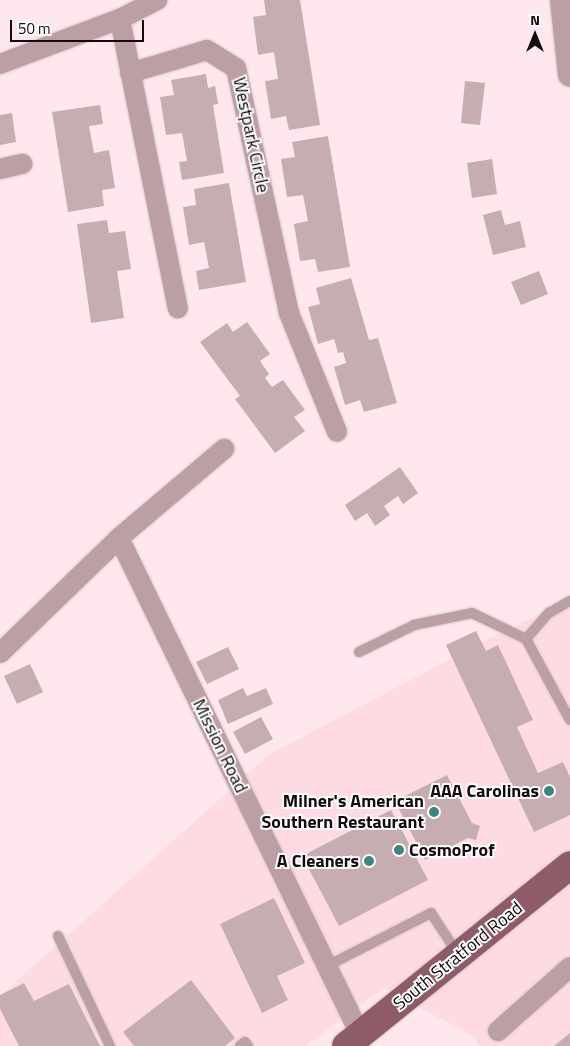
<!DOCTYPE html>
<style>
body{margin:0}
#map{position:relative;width:570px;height:1046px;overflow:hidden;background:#fee8ed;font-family:"Titillium Web",sans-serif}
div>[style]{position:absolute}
.built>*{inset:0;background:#fedae2}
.building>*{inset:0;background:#c6adb2}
.roads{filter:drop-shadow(0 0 1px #d8c4c9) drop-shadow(0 0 1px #d8c4c9)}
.service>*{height:10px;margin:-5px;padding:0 5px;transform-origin:5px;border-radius:5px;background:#bc9ea5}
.minor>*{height:20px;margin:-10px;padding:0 10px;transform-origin:10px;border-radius:10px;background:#bc9ea5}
.tertiary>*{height:24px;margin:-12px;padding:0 12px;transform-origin:12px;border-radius:12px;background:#bc9ea5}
.primary>*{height:28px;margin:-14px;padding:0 14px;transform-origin:14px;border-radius:14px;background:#8e5c68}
.dots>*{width:14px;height:14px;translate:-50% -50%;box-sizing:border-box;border:2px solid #fcfcfc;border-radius:50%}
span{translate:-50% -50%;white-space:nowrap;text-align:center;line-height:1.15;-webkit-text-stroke:4px #fcfcfc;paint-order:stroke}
.street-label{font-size:18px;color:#120a0c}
.poi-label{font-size:18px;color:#120a0c;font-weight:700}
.right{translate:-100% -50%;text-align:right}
.left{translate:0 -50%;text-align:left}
.north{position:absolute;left:510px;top:10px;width:50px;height:50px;-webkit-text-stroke:4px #fcfcfc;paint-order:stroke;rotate:0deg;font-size:14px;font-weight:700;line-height:20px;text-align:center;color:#120a0c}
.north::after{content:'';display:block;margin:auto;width:18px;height:22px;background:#120a0c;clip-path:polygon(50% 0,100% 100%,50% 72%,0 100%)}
.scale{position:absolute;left:10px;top:20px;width:134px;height:22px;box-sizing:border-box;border:2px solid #120a0c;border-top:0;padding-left:6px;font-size:15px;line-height:18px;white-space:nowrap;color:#120a0c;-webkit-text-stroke:4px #fcfcfc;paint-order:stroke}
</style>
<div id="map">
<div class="built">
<div style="clip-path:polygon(570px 601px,570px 1046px,480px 1046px,471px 1035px,384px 988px,305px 1046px,0 1046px,0 996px,270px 754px,502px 632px)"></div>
</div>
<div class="building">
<div style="clip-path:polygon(264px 0,300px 0,320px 125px,289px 130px,286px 116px,271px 119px,265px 81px,278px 79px,274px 52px,258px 55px,253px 17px,266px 15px)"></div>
<div style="clip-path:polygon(206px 74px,208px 88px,215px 86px,218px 104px,213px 105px,224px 173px,182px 180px,179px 162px,187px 161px,182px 133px,166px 135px,160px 97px,174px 95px,171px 80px)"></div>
<div style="clip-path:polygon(465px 81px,485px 83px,480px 125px,461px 123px)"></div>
<div style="clip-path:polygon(100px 105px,103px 124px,89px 126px,94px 153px,109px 150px,115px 188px,102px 190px,104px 206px,68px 212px,52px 112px)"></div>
<div style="clip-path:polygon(12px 113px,16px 142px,0 145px,0 115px)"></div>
<div style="clip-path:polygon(328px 136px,350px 267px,318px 272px,315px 259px,300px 261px,294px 224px,308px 221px,303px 195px,287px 197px,281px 159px,295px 157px,292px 142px)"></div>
<div style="clip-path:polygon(492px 159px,497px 194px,472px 198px,467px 163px)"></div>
<div style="clip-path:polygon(229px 183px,246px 282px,199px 290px,196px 271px,209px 268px,204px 242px,189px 245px,183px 207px,196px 205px,194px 189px)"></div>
<div style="clip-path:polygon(501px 210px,505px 225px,520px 221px,526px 247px,493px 255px,483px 215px)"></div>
<div style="clip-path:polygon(107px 220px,109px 233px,125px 231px,131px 269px,117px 271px,124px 318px,91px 323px,77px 224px)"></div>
<div style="clip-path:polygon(539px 271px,548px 294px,521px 305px,511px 282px)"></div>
<div style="clip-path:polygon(351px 278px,369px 340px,378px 338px,397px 403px,364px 412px,360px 400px,345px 405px,334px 367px,346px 363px,343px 352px,338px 353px,334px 339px,318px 344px,308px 307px,320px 304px,316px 288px)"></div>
<div style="clip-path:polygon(247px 322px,270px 354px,260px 361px,269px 374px,265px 378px,272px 387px,283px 380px,305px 410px,294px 417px,305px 431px,275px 453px,235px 399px,240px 396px,200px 342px,227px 323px,233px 332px)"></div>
<div style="clip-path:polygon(400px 467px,418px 493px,403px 504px,398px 496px,384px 506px,390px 515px,375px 526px,367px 513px,355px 521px,345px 505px)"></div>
<div style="clip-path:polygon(476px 631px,486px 651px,498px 645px,533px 720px,517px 727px,538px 773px,563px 762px,570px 777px,570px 815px,534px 832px,446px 645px)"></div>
<div style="clip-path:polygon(228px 647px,239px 669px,207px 684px,196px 662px)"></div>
<div style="clip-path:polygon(30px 664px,43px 692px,17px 704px,4px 676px)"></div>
<div style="clip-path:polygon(243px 688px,247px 696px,266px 688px,273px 704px,228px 724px,218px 700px)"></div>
<div style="clip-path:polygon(261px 717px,273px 739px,245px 754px,233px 732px)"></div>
<div style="clip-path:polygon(447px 775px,472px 823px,480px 826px,476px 840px,468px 838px,425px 860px,395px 801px)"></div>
<div style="clip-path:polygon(391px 810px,428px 880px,339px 926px,302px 856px)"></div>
<div style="clip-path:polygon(274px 898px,305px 963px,277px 976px,288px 1000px,262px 1013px,220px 924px)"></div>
<div style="clip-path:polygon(191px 980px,235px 1038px,225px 1046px,134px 1046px,123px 1032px)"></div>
<div style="clip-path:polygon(24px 983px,34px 1001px,69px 984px,100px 1046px,19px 1046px,0 1009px,0 995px)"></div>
<div style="clip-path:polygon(570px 1033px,570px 1046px,554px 1046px)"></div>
</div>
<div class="roads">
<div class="service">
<div style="left:526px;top:639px;width:35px;rotate:-49deg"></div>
<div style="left:549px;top:613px;width:24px;rotate:-30deg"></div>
<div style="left:359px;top:652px;width:61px;rotate:-26.1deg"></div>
<div style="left:414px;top:625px;width:59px;rotate:-11.7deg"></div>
<div style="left:472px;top:613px;width:60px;rotate:25.7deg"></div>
<div style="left:526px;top:639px;width:92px;rotate:61.5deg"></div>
<div style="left:58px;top:936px;width:122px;rotate:64.7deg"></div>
<div style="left:327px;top:966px;width:117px;rotate:-27deg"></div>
<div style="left:431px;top:913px;width:49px;rotate:56.6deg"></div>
<div style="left:240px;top:1046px;width:6px;rotate:-39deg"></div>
<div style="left:245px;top:1042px;width:5px;rotate:53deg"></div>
</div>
<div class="minor">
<div style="left:120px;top:19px;width:295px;rotate:78.7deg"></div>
<div style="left:0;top:64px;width:128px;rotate:-20.6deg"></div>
<div style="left:120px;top:19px;width:42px;rotate:-27.2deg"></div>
<div style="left:130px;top:73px;width:80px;rotate:-16.6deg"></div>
<div style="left:207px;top:50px;width:34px;rotate:32deg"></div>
<div style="left:236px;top:68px;width:251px;rotate:77.8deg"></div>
<div style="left:289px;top:313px;width:128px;rotate:68deg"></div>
<div style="left:0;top:169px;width:23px;rotate:-13deg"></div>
<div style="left:119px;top:538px;width:551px;rotate:64.09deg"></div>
<div style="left:0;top:653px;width:165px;rotate:-44deg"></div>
<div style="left:119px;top:538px;width:138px;rotate:-40.3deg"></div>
<div style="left:498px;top:1031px;width:96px;rotate:-41.6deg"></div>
</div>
<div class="tertiary">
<div style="left:562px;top:0;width:75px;rotate:83.9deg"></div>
</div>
<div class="primary">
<div style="left:346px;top:1046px;width:288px;rotate:-38.9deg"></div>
</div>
</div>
<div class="dots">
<div style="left:549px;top:791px;background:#40857b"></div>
<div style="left:434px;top:812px;background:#40857b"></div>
<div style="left:399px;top:850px;background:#40857b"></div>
<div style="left:369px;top:861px;background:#40857b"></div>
</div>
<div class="street-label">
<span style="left:251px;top:135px;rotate:78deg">Westpark Circle</span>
<span style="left:220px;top:746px;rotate:64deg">Mission Road</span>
<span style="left:458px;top:956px;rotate:-39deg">South Stratford Road</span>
</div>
<div class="poi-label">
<span class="right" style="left:539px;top:791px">AAA Carolinas</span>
<span class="right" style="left:424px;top:812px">Milner's American<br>Southern Restaurant</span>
<span class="left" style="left:409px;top:850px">CosmoProf</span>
<span class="right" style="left:359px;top:861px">A Cleaners</span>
</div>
<div class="north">N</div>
<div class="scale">50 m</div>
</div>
